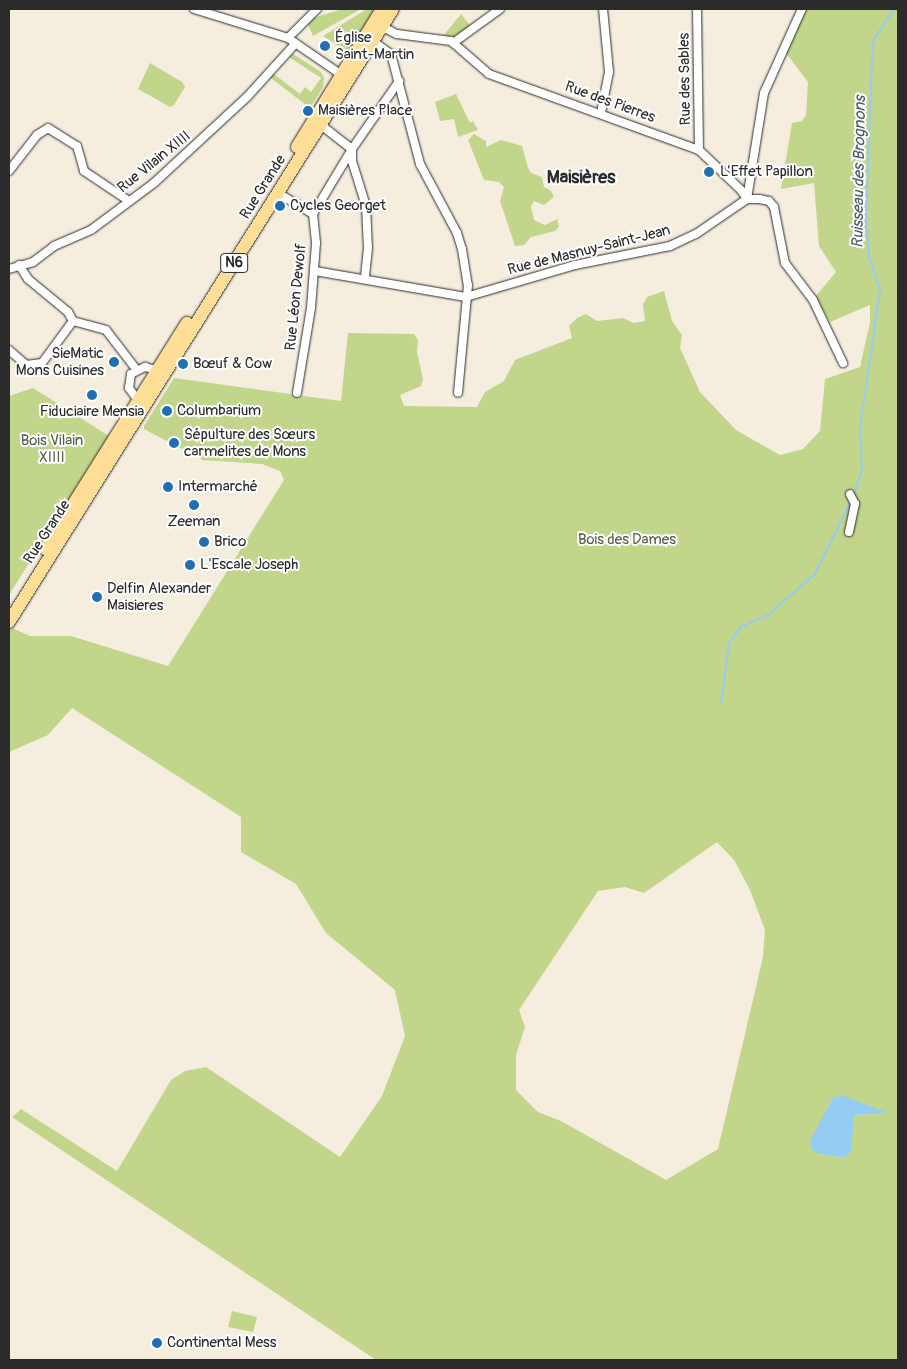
<!DOCTYPE html>
<meta charset="utf-8">
<style>
body{margin:0}
#map{position:relative;width:907px;height:1369px;overflow:hidden;background:#f5edde;font-family:Pangolin,sans-serif}
div>[style]{position:absolute}
.green>*{inset:0;background:#c2d68b}
.water>*{inset:0;background:#94ccf3}
.stream>*{height:2px;margin:-1px;padding:0 1px;transform-origin:1px;border-radius:1px;background:#94ccf3}
.roads{filter:drop-shadow(0 0 1px #2b2b2b) drop-shadow(0 0 1px #2b2b2b)}
.street>*{height:8px;margin:-4px;padding:0 4px;transform-origin:4px;border-radius:4px;background:#fff}
.primary>*{height:12px;margin:-6px;padding:0 6px;transform-origin:6px;border-radius:6px;background:#fedd96}
.dots>*{width:14px;height:14px;translate:-50% -50%;box-sizing:border-box;border:2px solid #fff;border-radius:50%}
span{translate:-50% -50%;white-space:nowrap;text-align:center;line-height:1.15;-webkit-text-stroke:4px #fff;paint-order:stroke}
.shield-label span{padding:1px 4px;background:#fff;border:1px solid;border-radius:4px;-webkit-text-stroke-width:0}
.shield-label{font-size:14px;color:#2b2b2b;font-weight:700}
.poi-label{font-size:15px;color:#2b2b2b}
.left{translate:0 -50%;text-align:left}
.right{translate:-100% -50%;text-align:right}
.street-label{font-size:15px;color:#2b2b2b}
.park-label{font-size:15px;color:#585e48}
.water-label{font-size:16px;color:#4a5b67;font-style:italic}
.quarter-label{font-size:18px;color:#2b2b2b;font-weight:700}
.frame{position:absolute;inset:0;border:10px solid #2b2b2b;pointer-events:none}
</style>
<div id="map">
<div class="green">
<div style="clip-path:polygon(343px 9px,361px 9px,313px 36px,306px 20px)"></div>
<div style="clip-path:polygon(367px 9px,376px 9px,348px 52px,323px 36px)"></div>
<div style="clip-path:polygon(evenodd,802px 9px,898px 9px,898px 1360px,376px 1360px,12px 1117px,21px 1109px,117px 1171px,171px 1080px,185px 1071px,206px 1067px,340px 1157px,382px 1096px,405px 1036px,395px 990px,326px 933px,296px 884px,241px 852px,241px 817px,72px 708px,48px 735px,9px 752px,9px 633px,12px 628px,30px 636px,71px 636px,168px 666px,284px 480px,280px 471px,262px 464px,203px 460px,144px 429px,144px 426px,174px 378px,341px 401px,348px 333px,414px 334px,418px 340px,417px 352px,423px 379px,421px 386px,400px 395px,404px 406px,477px 407px,485px 392px,504px 381px,515px 360px,572px 338px,569px 326px,577px 318px,586px 314px,597px 321px,623px 318px,634px 323px,645px 321px,643px 304px,647px 297px,664px 291px,672px 321px,682px 335px,680px 348px,700px 392px,736px 430px,780px 455px,803px 449px,820px 431px,825px 379px,860px 367px,870px 322px,870px 305px,830px 322px,815px 297px,836px 272px,819px 246px,814px 183px,781px 189px,792px 123px,802px 121px,806px 115px,808px 82px,783px 49px,802px 9px,717px 842px,734px 860px,750px 890px,765px 930px,763px 957px,718px 1149px,666px 1180px,561px 1121px,538px 1112px,516px 1090px,516px 1055px,525px 1027px,519px 1010px,598px 891px,625px 887px,644px 893px,717px 842px,802px 9px,833px 1097px,886px 1113px,854px 1115px,845px 1158px,820px 1154px,823px 1117px,833px 1097px)"></div>
<div style="clip-path:polygon(461px 14px,471px 27px,458px 37px,443px 36px)"></div>
<div style="clip-path:polygon(293px 54px,321px 72px,324px 77px,323px 87px,310px 108px,267px 75px,270px 71px,300px 94px,305px 87px,311px 92px,321px 78px,289px 57px)"></div>
<div style="clip-path:polygon(150px 63px,182px 82px,185px 87px,174px 105px,170px 107px,138px 89px)"></div>
<div style="clip-path:polygon(456px 94px,470px 123px,473px 121px,478px 130px,458px 137px,454px 119px,440px 121px,435px 102px)"></div>
<div style="clip-path:polygon(474px 134px,486px 141px,486px 147px,501px 140px,522px 146px,528px 168px,531px 173px,542px 177px,544px 187px,551px 191px,554px 197px,544px 205px,534px 201px,531px 206px,534px 220px,545px 225px,557px 219px,559px 227px,555px 231px,531px 237px,524px 245px,515px 246px,500px 201px,504px 187px,499px 182px,484px 180px,468px 140px)"></div>
<div style="clip-path:polygon(33px 388px,109px 436px,9px 595px,9px 396px)"></div>
<div style="clip-path:polygon(232px 1311px,257px 1317px,253px 1332px,228px 1327px)"></div>
</div>
<div class="water">
<div style="clip-path:polygon(844px 1096px,888px 1113px,854px 1115px,851px 1151px,845px 1158px,820px 1154px,812px 1150px,810px 1141px,833px 1097px)"></div>
</div>
<div class="stream">
<div style="left:854px;top:495px;width:28px;rotate:-73deg"></div>
<div style="left:862px;top:468px;width:40px;rotate:-92.9deg"></div>
<div style="left:860px;top:428px;width:138px;rotate:-81.7deg"></div>
<div style="left:880px;top:291px;width:37px;rotate:-107deg"></div>
<div style="left:869px;top:256px;width:36px;rotate:-95deg"></div>
<div style="left:866px;top:220px;width:160px;rotate:-87.9deg"></div>
<div style="left:872px;top:60px;width:21px;rotate:-85deg"></div>
<div style="left:874px;top:39px;width:36px;rotate:-56deg"></div>
<div style="left:721px;top:704px;width:62px;rotate:-82.5deg"></div>
<div style="left:729px;top:643px;width:20px;rotate:-53deg"></div>
<div style="left:741px;top:627px;width:30px;rotate:-24deg"></div>
<div style="left:768px;top:615px;width:61px;rotate:-41deg"></div>
<div style="left:814px;top:575px;width:83px;rotate:-63.4deg"></div>
</div>
<div class="roads">
<div class="street">
<div style="left:194px;top:9px;width:98px;rotate:17.1deg"></div>
<div style="left:288px;top:38px;width:67px;rotate:34.6deg"></div>
<div style="left:697px;top:9px;width:141px;rotate:89.2deg"></div>
<div style="left:379px;top:25px;width:20px;rotate:27deg"></div>
<div style="left:397px;top:34px;width:54px;rotate:7.4deg"></div>
<div style="left:451px;top:41px;width:50px;rotate:41deg"></div>
<div style="left:489px;top:74px;width:223px;rotate:19.9deg"></div>
<div style="left:699px;top:150px;width:58px;rotate:43.6deg"></div>
<div style="left:741px;top:190px;width:11px;rotate:56deg"></div>
<div style="left:288px;top:38px;width:41px;rotate:-45deg"></div>
<div style="left:370px;top:39px;width:26px;rotate:36deg"></div>
<div style="left:391px;top:54px;width:114px;rotate:75.2deg"></div>
<div style="left:420px;top:164px;width:78px;rotate:61.8deg"></div>
<div style="left:457px;top:233px;width:17px;rotate:73deg"></div>
<div style="left:462px;top:249px;width:36px;rotate:81deg"></div>
<div style="left:468px;top:285px;width:108px;rotate:95.3deg"></div>
<div style="left:453px;top:43px;width:58px;rotate:-35.9deg"></div>
<div style="left:601px;top:113px;width:42px;rotate:-79deg"></div>
<div style="left:609px;top:72px;width:63px;rotate:-95.4deg"></div>
<div style="left:321px;top:125px;width:39px;rotate:38deg"></div>
<div style="left:352px;top:149px;width:12px;rotate:90deg"></div>
<div style="left:352px;top:161px;width:47px;rotate:72.7deg"></div>
<div style="left:366px;top:206px;width:42px;rotate:87.3deg"></div>
<div style="left:368px;top:248px;width:30px;rotate:96deg"></div>
<div style="left:9px;top:171px;width:46px;rotate:-52.1deg"></div>
<div style="left:37px;top:135px;width:13px;rotate:-32deg"></div>
<div style="left:48px;top:128px;width:34px;rotate:32deg"></div>
<div style="left:77px;top:146px;width:26px;rotate:74deg"></div>
<div style="left:84px;top:171px;width:54px;rotate:33.7deg"></div>
<div style="left:278px;top:193px;width:41px;rotate:31deg"></div>
<div style="left:313px;top:214px;width:29px;rotate:84deg"></div>
<div style="left:316px;top:243px;width:65px;rotate:94.4deg"></div>
<div style="left:311px;top:308px;width:86px;rotate:99.4deg"></div>
<div style="left:747px;top:199px;width:107px;rotate:-80.9deg"></div>
<div style="left:764px;top:93px;width:92px;rotate:-65.7deg"></div>
<div style="left:313px;top:214px;width:76px;rotate:-59deg"></div>
<div style="left:352px;top:149px;width:83px;rotate:-55.3deg"></div>
<div style="left:19px;top:265px;width:17px;rotate:57deg"></div>
<div style="left:28px;top:279px;width:52px;rotate:39.5deg"></div>
<div style="left:68px;top:312px;width:10px;rotate:61deg"></div>
<div style="left:73px;top:321px;width:34px;rotate:15deg"></div>
<div style="left:106px;top:330px;width:49px;rotate:52.4deg"></div>
<div style="left:9px;top:269px;width:25px;rotate:-16deg"></div>
<div style="left:33px;top:262px;width:26px;rotate:-37deg"></div>
<div style="left:54px;top:246px;width:40px;rotate:-23.4deg"></div>
<div style="left:91px;top:230px;width:79px;rotate:-36.7deg"></div>
<div style="left:154px;top:183px;width:127px;rotate:-42.8deg"></div>
<div style="left:247px;top:97px;width:72px;rotate:-47.8deg"></div>
<div style="left:315px;top:271px;width:153px;rotate:9.8deg"></div>
<div style="left:466px;top:297px;width:114px;rotate:-16.4deg"></div>
<div style="left:575px;top:265px;width:97px;rotate:-11.3deg"></div>
<div style="left:670px;top:246px;width:29px;rotate:-25deg"></div>
<div style="left:696px;top:234px;width:62px;rotate:-34.5deg"></div>
<div style="left:747px;top:199px;width:12px"></div>
<div style="left:759px;top:199px;width:10px;rotate:11deg"></div>
<div style="left:769px;top:201px;width:8px;rotate:50deg"></div>
<div style="left:774px;top:207px;width:57px;rotate:78.9deg"></div>
<div style="left:785px;top:263px;width:46px;rotate:52.9deg"></div>
<div style="left:813px;top:300px;width:70px;rotate:64.5deg"></div>
<div style="left:9px;top:350px;width:23px;rotate:41deg"></div>
<div style="left:26px;top:365px;width:16px;rotate:-7deg"></div>
<div style="left:42px;top:363px;width:52px;rotate:-53.6deg"></div>
<div style="left:137px;top:399px;width:14px;rotate:-126deg"></div>
<div style="left:129px;top:388px;width:14px;rotate:-82deg"></div>
<div style="left:131px;top:374px;width:16px;rotate:-27deg"></div>
<div style="left:145px;top:367px;width:11px;rotate:15deg"></div>
<div style="left:156px;top:370px;width:3px;rotate:72deg"></div>
<div style="left:849px;top:532px;width:29px;rotate:-78deg"></div>
<div style="left:855px;top:504px;width:11px;rotate:-117deg"></div>
</div>
<div class="primary">
<div style="left:297px;top:147px;width:162px;rotate:-58.4deg"></div>
<div style="left:45px;top:549px;width:267px;rotate:-57.9deg"></div>
<div style="left:9px;top:622px;width:723px;rotate:-57.94deg"></div>
</div>
</div>
<div class="dots">
<div style="left:325px;top:46px;background:#1f6fb2"></div>
<div style="left:308px;top:111px;background:#1f6fb2"></div>
<div style="left:709px;top:172px;background:#1f6fb2"></div>
<div style="left:280px;top:206px;background:#1f6fb2"></div>
<div style="left:114px;top:362px;background:#1f6fb2"></div>
<div style="left:183px;top:364px;background:#1f6fb2"></div>
<div style="left:92px;top:395px;background:#1f6fb2"></div>
<div style="left:167px;top:411px;background:#1f6fb2"></div>
<div style="left:174px;top:443px;background:#1f6fb2"></div>
<div style="left:168px;top:487px;background:#1f6fb2"></div>
<div style="left:194px;top:505px;background:#1f6fb2"></div>
<div style="left:204px;top:542px;background:#1f6fb2"></div>
<div style="left:190px;top:565px;background:#1f6fb2"></div>
<div style="left:97px;top:597px;background:#1f6fb2"></div>
<div style="left:157px;top:1343px;background:#1f6fb2"></div>
</div>
<div class="shield-label">
<span style="left:234px;top:263px">N6</span>
</div>
<div class="poi-label">
<span class="left" style="left:335px;top:46px">Église<br>Saint-Martin</span>
<span class="left" style="left:318px;top:111px">Maisières Place</span>
<span class="left" style="left:720px;top:172px">L’Effet Papillon</span>
<span class="left" style="left:290px;top:206px">Cycles Georget</span>
<span class="right" style="left:104px;top:362px">SieMatic<br>Mons Cuisines</span>
<span class="left" style="left:193px;top:364px">Bœuf &amp; Cow</span>
<span class="left" style="left:177px;top:411px">Columbarium</span>
<span style="left:92px;top:412px">Fiduciaire Mensia</span>
<span class="left" style="left:184px;top:443px">Sépulture des Sœurs<br>carmelites de Mons</span>
<span class="left" style="left:178px;top:487px">Intermarché</span>
<span style="left:194px;top:522px">Zeeman</span>
<span class="left" style="left:214px;top:542px">Brico</span>
<span class="left" style="left:200px;top:565px">L'Escale Joseph</span>
<span class="left" style="left:107px;top:597px">Delfin Alexander<br>Maisieres</span>
<span class="left" style="left:167px;top:1343px">Continental Mess</span>
</div>
<div class="street-label">
<span style="left:685px;top:79px;rotate:-91deg">Rue des Sables</span>
<span style="left:610px;top:102px;rotate:20deg">Rue des Pierres</span>
<span style="left:154px;top:162px;rotate:-39deg">Rue Vilain XIIII</span>
<span style="left:263px;top:187px;rotate:-58deg">Rue Grande</span>
<span style="left:589px;top:250px;rotate:-14deg">Rue de Masnuy-Saint-Jean</span>
<span style="left:296px;top:297px;rotate:-84deg">Rue Léon Dewolf</span>
<span style="left:47px;top:532px;rotate:-57deg">Rue Grande</span>
</div>
<div class="park-label">
<span style="left:52px;top:449px">Bois Vilain<br>XIIII</span>
<span style="left:627px;top:540px">Bois des Dames</span>
</div>
<div class="water-label">
<span style="left:859px;top:172px;rotate:-89deg">Ruisseau des Brognons</span>
</div>
<div class="quarter-label">
<span style="left:581px;top:178px">Maisières</span>
</div>
<div class="frame"></div>
</div>
